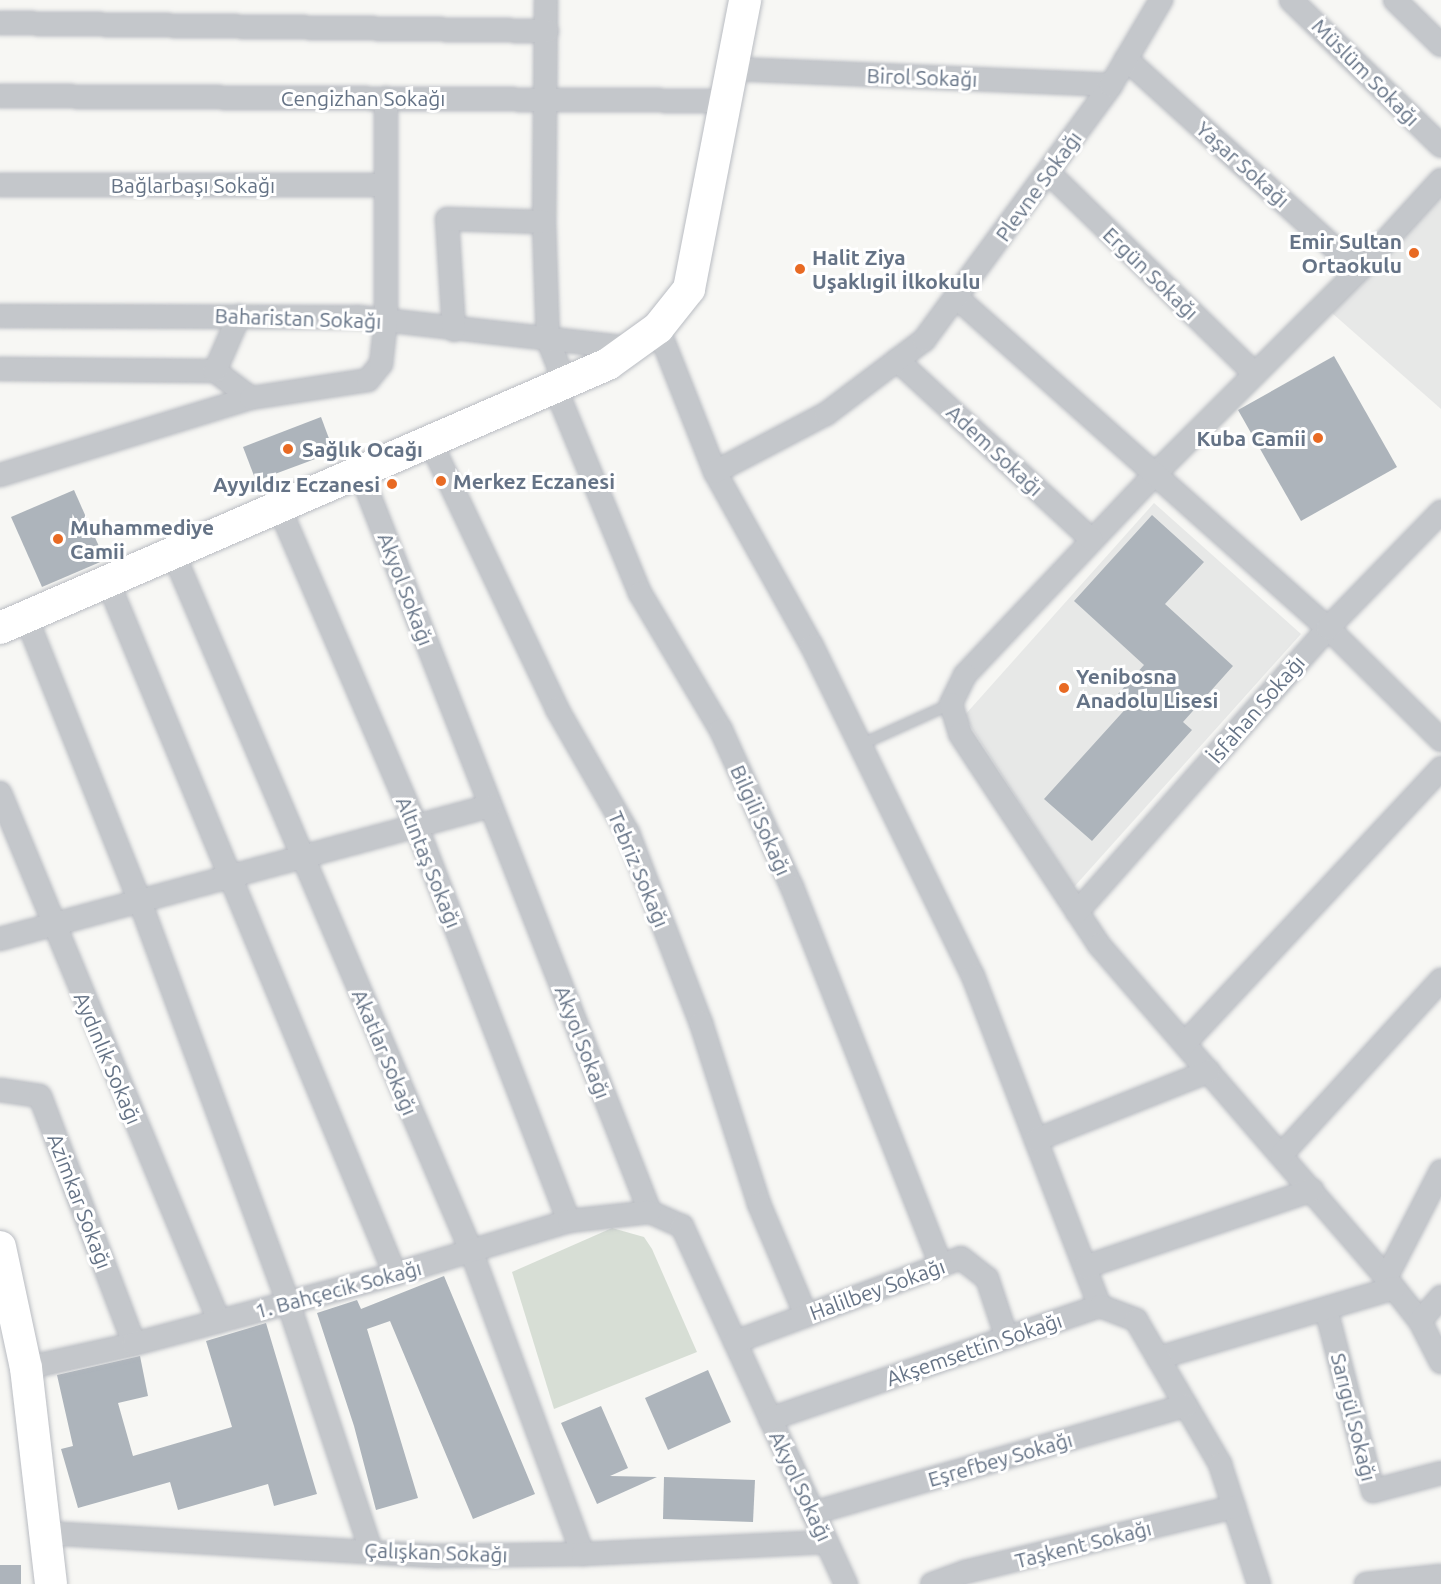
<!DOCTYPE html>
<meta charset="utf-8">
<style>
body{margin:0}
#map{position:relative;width:1441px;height:1584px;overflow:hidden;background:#f7f7f4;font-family:Ubuntu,sans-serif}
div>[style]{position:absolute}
.built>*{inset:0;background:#e7e8e7}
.green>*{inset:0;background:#d7ded5}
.building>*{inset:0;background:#adb4bb}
.roads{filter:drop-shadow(0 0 2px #b9bcc2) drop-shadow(0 0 2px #b9bcc2)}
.lane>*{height:10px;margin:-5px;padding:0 5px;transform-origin:5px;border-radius:5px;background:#c4c7cb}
.street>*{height:22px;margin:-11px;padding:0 11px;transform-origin:11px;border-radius:11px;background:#c4c7cb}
.secondary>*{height:32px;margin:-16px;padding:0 16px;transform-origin:16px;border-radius:16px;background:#fff}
.dots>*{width:16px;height:16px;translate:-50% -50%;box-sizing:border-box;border:3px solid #fff;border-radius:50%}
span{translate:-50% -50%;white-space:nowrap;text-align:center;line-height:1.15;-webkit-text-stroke:6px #fff;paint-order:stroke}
.street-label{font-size:21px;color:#657386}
.poi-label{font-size:21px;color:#657386;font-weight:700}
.right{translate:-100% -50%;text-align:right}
.left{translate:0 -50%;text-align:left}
</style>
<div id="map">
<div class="built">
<div style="clip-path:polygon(1441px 194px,1441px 409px,1332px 313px)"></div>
<div style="clip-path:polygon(1154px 503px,1301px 634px,1074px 887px,964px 716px)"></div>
</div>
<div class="green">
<div style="clip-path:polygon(612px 1228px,644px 1237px,652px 1249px,697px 1352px,554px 1409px,512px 1272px)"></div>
</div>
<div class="building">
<div style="clip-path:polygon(1334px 356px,1397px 467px,1301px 521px,1238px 410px)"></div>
<div style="clip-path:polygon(321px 417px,334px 452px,256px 481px,243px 447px)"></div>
<div style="clip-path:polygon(74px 490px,105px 560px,42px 587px,11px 517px)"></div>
<div style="clip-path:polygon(1152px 515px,1204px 562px,1165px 604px,1233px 666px,1183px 722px,1192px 730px,1092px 841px,1044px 799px,1130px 704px,1118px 694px,1144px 665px,1074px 601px)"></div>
<div style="clip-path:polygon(444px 1276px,535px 1494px,473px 1519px,390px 1321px,367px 1329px,418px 1498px,376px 1510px,354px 1426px,317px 1313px,357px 1300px,361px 1309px)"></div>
<div style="clip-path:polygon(266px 1323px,317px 1494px,274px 1506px,268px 1484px,178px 1510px,170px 1482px,78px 1508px,61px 1449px,73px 1446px,57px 1375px,140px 1356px,148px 1396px,118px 1403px,133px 1456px,232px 1427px,206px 1341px)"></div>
<div style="clip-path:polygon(708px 1370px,731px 1422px,668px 1450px,645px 1398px)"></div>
<div style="clip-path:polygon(601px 1406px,628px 1468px,610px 1476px,657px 1477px,597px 1504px,561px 1423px)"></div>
<div style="clip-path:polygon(664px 1477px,755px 1480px,753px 1522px,663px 1519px)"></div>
<div style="clip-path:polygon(0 1565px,21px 1565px,21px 1584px,0 1584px)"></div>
</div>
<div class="roads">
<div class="lane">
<div style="left:860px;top:745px;width:100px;rotate:-24.3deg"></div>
</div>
<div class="street">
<div style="left:546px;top:0;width:222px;rotate:90.5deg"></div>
<div style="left:544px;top:222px;width:118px;rotate:88.1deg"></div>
<div style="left:548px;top:340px;width:46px;rotate:68.4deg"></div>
<div style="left:1291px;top:0;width:209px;rotate:44.2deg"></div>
<div style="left:1395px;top:0;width:64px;rotate:44.4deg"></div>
<div style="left:0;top:23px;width:547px;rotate:0.84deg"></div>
<div style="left:1126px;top:59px;width:314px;rotate:42.2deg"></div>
<div style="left:732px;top:69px;width:379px;rotate:2.4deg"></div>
<div style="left:0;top:96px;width:726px;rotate:0.39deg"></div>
<div style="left:1048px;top:172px;width:289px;rotate:44.3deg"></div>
<div style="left:1441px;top:180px;width:122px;rotate:132.3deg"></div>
<div style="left:1359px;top:270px;width:288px;rotate:135deg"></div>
<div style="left:1155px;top:474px;width:277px;rotate:133.4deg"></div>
<div style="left:965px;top:675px;width:32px;rotate:116deg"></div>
<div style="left:951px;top:704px;width:31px;rotate:73deg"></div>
<div style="left:960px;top:734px;width:253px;rotate:56.6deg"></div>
<div style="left:1099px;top:945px;width:440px;rotate:49.2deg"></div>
<div style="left:1386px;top:1278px;width:55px;rotate:51.7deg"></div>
<div style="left:1420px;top:1321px;width:46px;rotate:62.9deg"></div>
<div style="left:0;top:185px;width:386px"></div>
<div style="left:956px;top:297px;width:498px;rotate:41.7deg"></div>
<div style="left:1328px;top:628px;width:159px;rotate:44.7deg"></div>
<div style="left:0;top:316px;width:358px;rotate:0.2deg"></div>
<div style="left:358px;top:317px;width:274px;rotate:6.5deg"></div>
<div style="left:658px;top:328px;width:155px;rotate:68.4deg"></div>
<div style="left:715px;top:472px;width:199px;rotate:60.9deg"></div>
<div style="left:812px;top:646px;width:367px;rotate:64deg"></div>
<div style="left:973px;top:976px;width:354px;rotate:69deg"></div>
<div style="left:454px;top:330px;width:111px;rotate:-93.6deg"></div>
<div style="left:447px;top:219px;width:97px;rotate:1.8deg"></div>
<div style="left:897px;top:360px;width:265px;rotate:42.7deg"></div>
<div style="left:0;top:369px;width:215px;rotate:0.5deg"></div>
<div style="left:215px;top:371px;width:45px;rotate:36.9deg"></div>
<div style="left:215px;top:371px;width:60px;rotate:-66.4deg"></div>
<div style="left:555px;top:387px;width:223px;rotate:67.6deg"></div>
<div style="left:640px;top:593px;width:159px;rotate:59.4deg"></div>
<div style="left:721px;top:730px;width:172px;rotate:65.7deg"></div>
<div style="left:792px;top:887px;width:406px;rotate:68.5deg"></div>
<div style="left:430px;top:441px;width:297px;rotate:64.6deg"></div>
<div style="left:557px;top:709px;width:143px;rotate:60.2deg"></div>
<div style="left:628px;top:833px;width:204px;rotate:69deg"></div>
<div style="left:701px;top:1023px;width:190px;rotate:72.2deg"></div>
<div style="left:759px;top:1204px;width:121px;rotate:67.1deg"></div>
<div style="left:360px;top:472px;width:795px;rotate:68.6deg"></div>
<div style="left:650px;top:1212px;width:35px;rotate:24deg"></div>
<div style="left:682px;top:1226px;width:394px;rotate:65.4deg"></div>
<div style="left:715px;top:472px;width:125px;rotate:-27.6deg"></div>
<div style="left:826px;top:414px;width:123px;rotate:-37.1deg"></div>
<div style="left:924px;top:340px;width:316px;rotate:-53.7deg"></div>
<div style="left:1111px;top:85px;width:99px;rotate:-59.5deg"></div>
<div style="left:0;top:475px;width:263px;rotate:-17.1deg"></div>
<div style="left:251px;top:398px;width:118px;rotate:-8.7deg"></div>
<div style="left:368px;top:380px;width:21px;rotate:-51deg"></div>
<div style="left:381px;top:364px;width:44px;rotate:-83.5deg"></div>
<div style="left:386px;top:320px;width:222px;rotate:-90deg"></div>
<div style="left:279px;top:507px;width:346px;rotate:66.7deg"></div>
<div style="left:416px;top:825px;width:425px;rotate:68.9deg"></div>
<div style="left:174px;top:555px;width:759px;rotate:66.88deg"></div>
<div style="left:472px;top:1253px;width:321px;rotate:69.8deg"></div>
<div style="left:108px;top:582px;width:749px;rotate:67.47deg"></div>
<div style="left:26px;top:617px;width:304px;rotate:68.2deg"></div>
<div style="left:139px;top:899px;width:430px;rotate:69.7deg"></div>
<div style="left:288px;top:1302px;width:262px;rotate:71.5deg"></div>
<div style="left:0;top:793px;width:572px;rotate:67.47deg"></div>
<div style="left:1077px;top:912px;width:379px;rotate:-48.5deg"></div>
<div style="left:1328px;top:628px;width:162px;rotate:-45.8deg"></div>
<div style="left:0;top:939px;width:508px;rotate:-15.19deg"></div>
<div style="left:1185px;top:1043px;width:376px;rotate:-47deg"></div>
<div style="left:0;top:1090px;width:40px;rotate:8.5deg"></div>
<div style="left:40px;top:1096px;width:265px;rotate:69.2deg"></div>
<div style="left:1036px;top:1140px;width:186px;rotate:-21.7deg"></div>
<div style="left:1282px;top:1154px;width:236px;rotate:-47.6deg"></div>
<div style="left:1085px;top:1267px;width:240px;rotate:-18.7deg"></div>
<div style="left:1386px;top:1278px;width:120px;rotate:-62.8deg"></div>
<div style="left:1326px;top:1309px;width:188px;rotate:75.5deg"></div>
<div style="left:1373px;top:1491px;width:70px;rotate:-14.8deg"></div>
<div style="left:1420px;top:1321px;width:32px;rotate:-49deg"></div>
<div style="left:735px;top:1342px;width:241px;rotate:-20.4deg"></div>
<div style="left:961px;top:1258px;width:33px;rotate:38deg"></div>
<div style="left:987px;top:1278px;width:63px;rotate:71.6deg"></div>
<div style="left:1158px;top:1358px;width:246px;rotate:-16.5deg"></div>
<div style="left:26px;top:1368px;width:111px;rotate:-12.5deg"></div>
<div style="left:134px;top:1344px;width:270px;rotate:-15deg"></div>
<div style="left:395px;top:1274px;width:182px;rotate:-16.9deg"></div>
<div style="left:569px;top:1221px;width:81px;rotate:-6.3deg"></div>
<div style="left:770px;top:1419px;width:349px;rotate:-18.9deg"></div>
<div style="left:1100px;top:1306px;width:39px;rotate:21deg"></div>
<div style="left:1136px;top:1320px;width:167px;rotate:59.7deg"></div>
<div style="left:1220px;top:1464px;width:126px;rotate:72deg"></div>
<div style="left:813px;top:1513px;width:388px;rotate:-16.1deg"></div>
<div style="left:46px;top:1533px;width:393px;rotate:3.4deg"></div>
<div style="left:438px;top:1556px;width:145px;rotate:-0.8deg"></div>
<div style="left:583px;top:1554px;width:244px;rotate:-2.8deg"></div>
<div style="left:932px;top:1584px;width:35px;rotate:-20deg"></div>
<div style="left:965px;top:1572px;width:277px;rotate:-13.6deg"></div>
<div style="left:1366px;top:1584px;width:75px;rotate:-6.1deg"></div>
</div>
<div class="secondary">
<div style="left:0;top:628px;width:663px;rotate:-23.47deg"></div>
<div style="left:608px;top:364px;width:62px;rotate:-35.8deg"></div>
<div style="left:658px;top:328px;width:50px;rotate:-51.5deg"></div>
<div style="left:689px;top:289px;width:294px;rotate:-79deg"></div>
<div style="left:0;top:1247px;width:124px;rotate:77.9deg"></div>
<div style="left:26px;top:1368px;width:217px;rotate:83.4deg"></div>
</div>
</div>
<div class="dots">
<div style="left:1414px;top:253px;background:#e86a23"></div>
<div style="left:800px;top:269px;background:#e86a23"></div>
<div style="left:1318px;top:438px;background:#e86a23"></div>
<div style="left:288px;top:449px;background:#e86a23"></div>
<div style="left:441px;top:481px;background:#e86a23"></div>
<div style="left:392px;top:484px;background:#e86a23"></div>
<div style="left:58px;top:539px;background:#e86a23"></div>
<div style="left:1064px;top:688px;background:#e86a23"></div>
</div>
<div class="street-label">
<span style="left:1366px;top:72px;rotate:45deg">Müslüm Sokağı</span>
<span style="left:922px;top:77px;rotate:2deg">Birol Sokağı</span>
<span style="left:363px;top:98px">Cengizhan Sokağı</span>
<span style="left:1243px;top:164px;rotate:42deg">Yaşar Sokağı</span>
<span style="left:193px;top:185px">Bağlarbaşı Sokağı</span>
<span style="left:1038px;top:186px;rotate:-54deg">Plevne Sokağı</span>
<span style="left:1151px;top:273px;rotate:44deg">Ergün Sokağı</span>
<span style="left:298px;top:318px;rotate:2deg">Baharistan Sokağı</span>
<span style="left:995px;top:450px;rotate:43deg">Adem Sokağı</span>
<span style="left:406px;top:589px;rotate:69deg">Akyol Sokağı</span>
<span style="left:1256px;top:709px;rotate:-49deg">İsfahan Sokağı</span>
<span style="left:761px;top:820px;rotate:66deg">Bilgili Sokağı</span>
<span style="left:429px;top:862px;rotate:68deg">Altıntaş Sokağı</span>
<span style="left:639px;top:869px;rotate:67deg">Tebriz Sokağı</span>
<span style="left:583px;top:1042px;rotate:69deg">Akyol Sokağı</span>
<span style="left:385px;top:1052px;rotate:67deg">Akatlar Sokağı</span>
<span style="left:108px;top:1058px;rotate:67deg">Aydınlık Sokağı</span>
<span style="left:80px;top:1201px;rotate:69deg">Azimkar Sokağı</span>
<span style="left:338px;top:1289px;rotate:-15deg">1. Bahçecik Sokağı</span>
<span style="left:877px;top:1289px;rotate:-20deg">Halilbey Sokağı</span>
<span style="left:974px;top:1349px;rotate:-19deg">Akşemsettin Sokağı</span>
<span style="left:1354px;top:1417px;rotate:76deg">Sarıgül Sokağı</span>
<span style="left:1000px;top:1459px;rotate:-16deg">Eşrefbey Sokağı</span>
<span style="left:801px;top:1486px;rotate:65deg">Akyol Sokağı</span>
<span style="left:1083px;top:1544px;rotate:-14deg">Taşkent Sokağı</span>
<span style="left:436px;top:1552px;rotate:2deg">Çalışkan Sokağı</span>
</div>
<div class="poi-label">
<span class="right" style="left:1402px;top:253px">Emir Sultan<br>Ortaokulu</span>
<span class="left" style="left:812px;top:269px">Halit Ziya<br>Uşaklıgil İlkokulu</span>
<span class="right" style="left:1306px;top:438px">Kuba Camii</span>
<span class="left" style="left:302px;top:449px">Sağlık Ocağı</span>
<span class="left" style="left:453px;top:481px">Merkez Eczanesi</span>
<span class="right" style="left:380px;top:484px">Ayyıldız Eczanesi</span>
<span class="left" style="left:70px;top:539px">Muhammediye<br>Camii</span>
<span class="left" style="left:1076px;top:688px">Yenibosna<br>Anadolu Lisesi</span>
</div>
</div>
